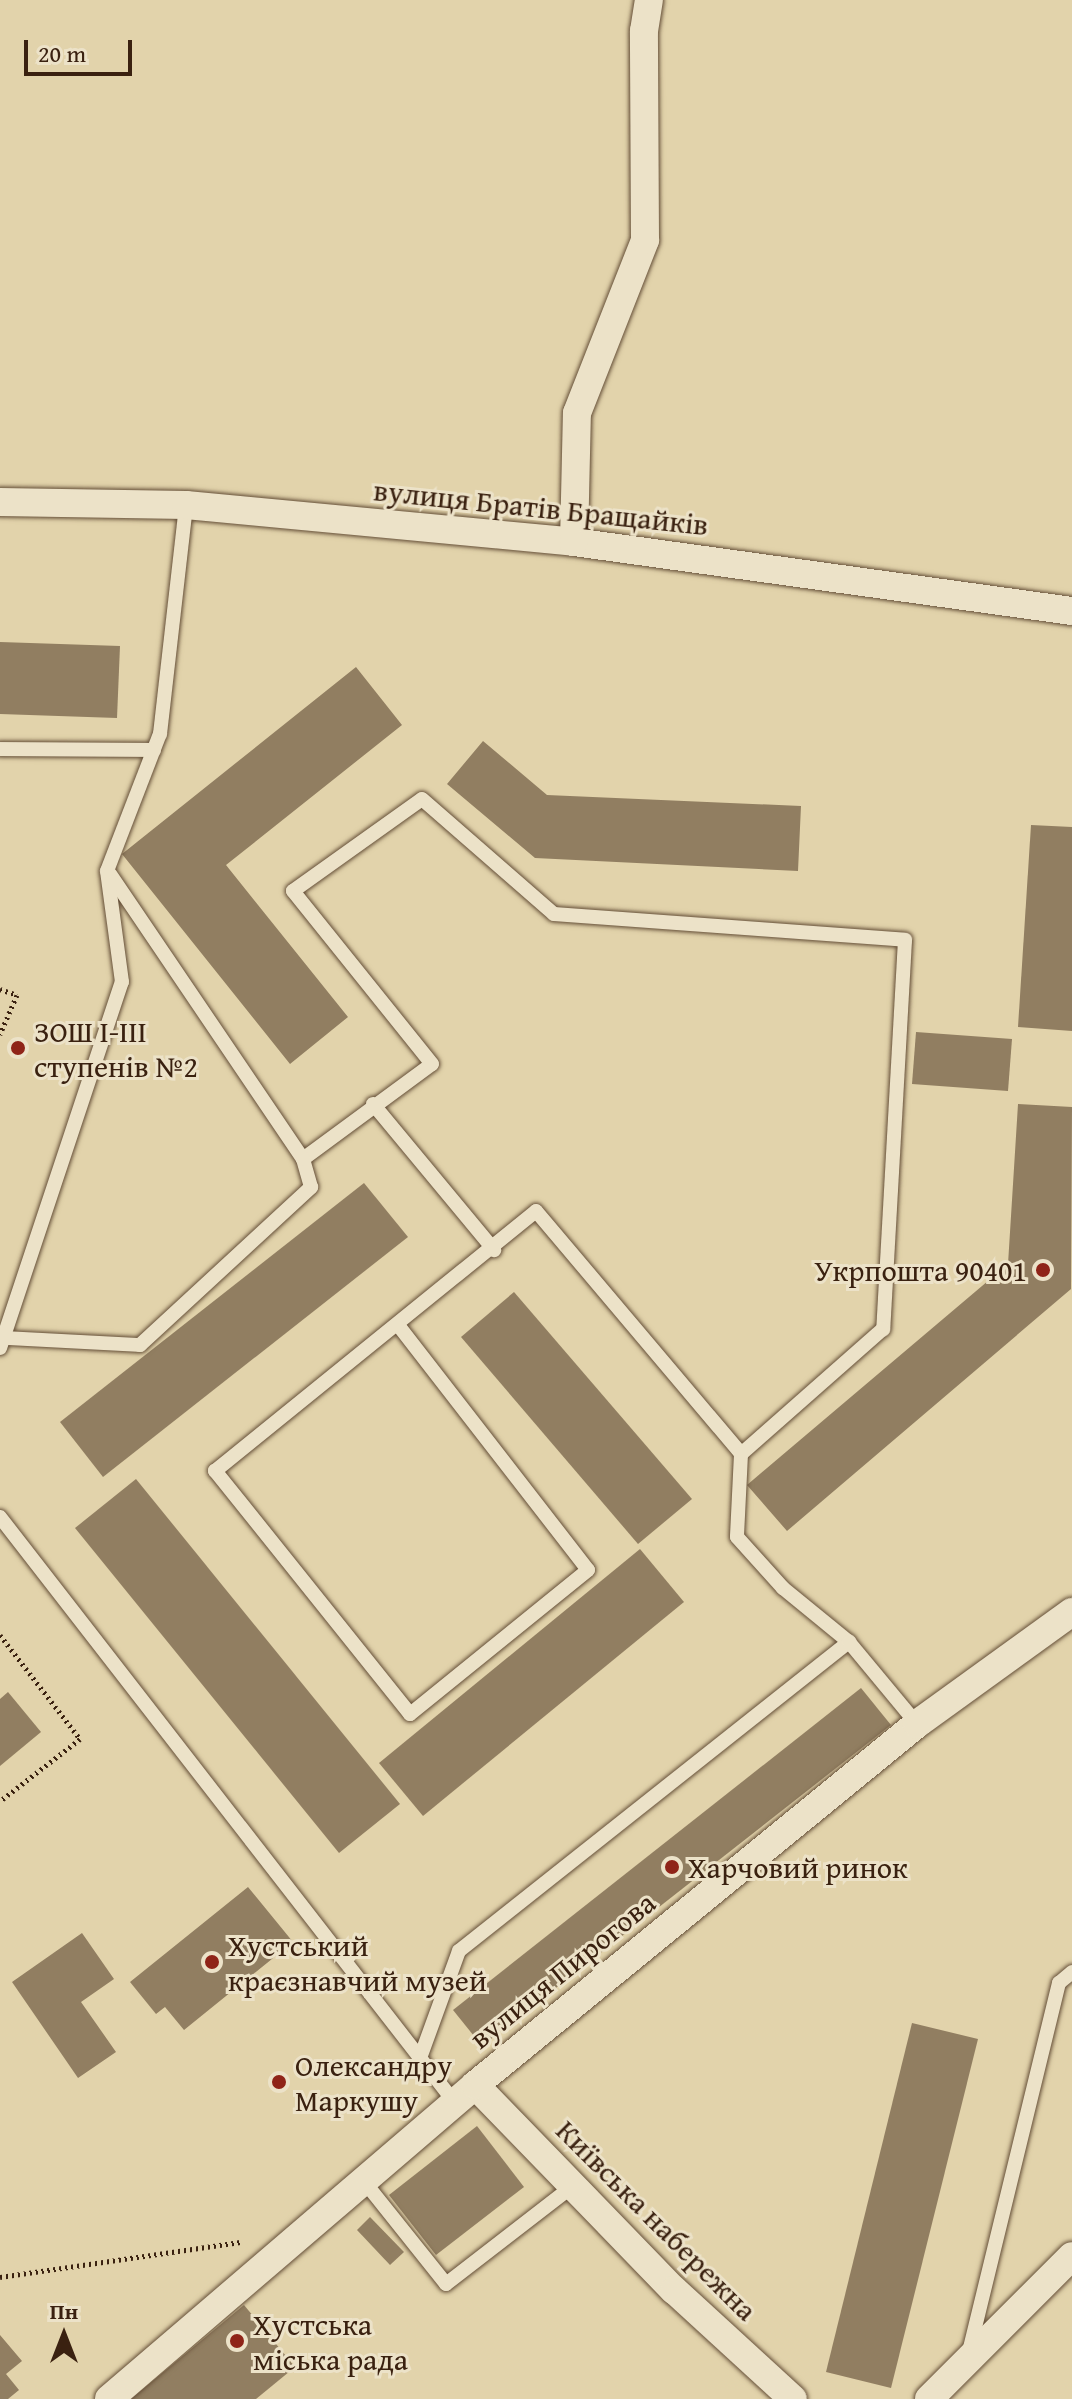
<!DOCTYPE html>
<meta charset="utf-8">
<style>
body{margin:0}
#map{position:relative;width:1072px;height:2399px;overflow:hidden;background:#e2d3ab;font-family:"Gentium Book Plus",serif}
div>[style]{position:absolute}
.building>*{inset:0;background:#917e61}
.path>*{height:5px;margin-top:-2.5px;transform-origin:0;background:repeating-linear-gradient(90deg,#3a2110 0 2px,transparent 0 6px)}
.roads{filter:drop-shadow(0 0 2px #644e37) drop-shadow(0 0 2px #644e37)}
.lane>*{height:14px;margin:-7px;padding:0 7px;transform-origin:7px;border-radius:7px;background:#ece2c8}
.street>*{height:28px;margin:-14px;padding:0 14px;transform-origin:14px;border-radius:14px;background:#ece2c8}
.dots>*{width:22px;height:22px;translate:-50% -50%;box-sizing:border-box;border:4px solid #ece2c8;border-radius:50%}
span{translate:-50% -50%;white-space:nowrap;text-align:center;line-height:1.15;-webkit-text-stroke:6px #ece2c8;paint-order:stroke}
.street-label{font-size:30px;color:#3a2110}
.poi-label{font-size:30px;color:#3a2110}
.left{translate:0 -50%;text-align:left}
.right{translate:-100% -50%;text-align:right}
.north{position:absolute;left:24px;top:2295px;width:80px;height:80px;-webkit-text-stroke:6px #ece2c8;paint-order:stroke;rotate:0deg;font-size:22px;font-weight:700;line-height:32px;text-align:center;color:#3a2110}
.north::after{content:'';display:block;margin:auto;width:28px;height:36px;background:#3a2110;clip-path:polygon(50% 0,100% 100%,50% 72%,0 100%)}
.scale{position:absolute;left:24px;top:40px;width:108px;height:36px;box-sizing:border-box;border:4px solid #3a2110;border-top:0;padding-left:10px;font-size:24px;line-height:28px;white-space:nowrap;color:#3a2110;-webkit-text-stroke:6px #ece2c8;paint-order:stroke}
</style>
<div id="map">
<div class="building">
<div style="clip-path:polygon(0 642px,120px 646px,117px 718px,0 714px)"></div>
<div style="clip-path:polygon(356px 667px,402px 725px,226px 865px,348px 1017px,290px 1064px,122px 854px)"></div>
<div style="clip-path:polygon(483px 741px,547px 795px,801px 806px,798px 871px,535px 858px,447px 784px)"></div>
<div style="clip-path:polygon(1031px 825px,1072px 827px,1072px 1031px,1018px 1027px)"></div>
<div style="clip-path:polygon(916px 1032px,1012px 1039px,1008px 1091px,912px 1084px)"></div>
<div style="clip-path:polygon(1018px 1104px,1072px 1107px,1071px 1289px,787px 1531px,747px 1485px,1008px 1264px)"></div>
<div style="clip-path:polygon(364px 1183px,408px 1237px,103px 1477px,60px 1422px)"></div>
<div style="clip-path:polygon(514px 1292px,692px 1499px,638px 1544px,461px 1337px)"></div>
<div style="clip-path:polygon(136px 1479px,400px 1804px,339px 1853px,75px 1528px)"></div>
<div style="clip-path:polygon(640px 1549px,684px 1602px,423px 1816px,379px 1763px)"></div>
<div style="clip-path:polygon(861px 1688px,891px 1725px,482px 2046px,453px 2010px)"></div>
<div style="clip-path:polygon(8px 1692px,41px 1732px,0 1766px,0 1699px)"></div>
<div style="clip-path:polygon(248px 1887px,293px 1942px,184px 2030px,165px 2007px,156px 2014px,130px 1982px)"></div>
<div style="clip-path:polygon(82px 1933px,114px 1979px,81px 2002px,116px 2052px,78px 2078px,12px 1982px)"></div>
<div style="clip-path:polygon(912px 2023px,978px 2039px,891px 2388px,826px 2372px)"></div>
<div style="clip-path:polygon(477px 2126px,524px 2187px,436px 2255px,389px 2195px)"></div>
<div style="clip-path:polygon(370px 2217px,404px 2252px,390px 2265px,357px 2230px)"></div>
<div style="clip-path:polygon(244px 2305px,295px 2367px,256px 2399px,131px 2399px)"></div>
<div style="clip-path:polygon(0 2335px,22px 2361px,6px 2374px,19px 2390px,8px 2399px,0 2399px)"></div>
</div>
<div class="path">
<div style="left:0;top:989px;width:18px;rotate:19deg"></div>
<div style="left:17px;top:995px;width:43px;rotate:113.6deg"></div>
<div style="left:0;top:1635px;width:131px;rotate:52.4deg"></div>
<div style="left:80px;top:1739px;width:101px;rotate:142.2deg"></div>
<div style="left:0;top:2277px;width:243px;rotate:-8.3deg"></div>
</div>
<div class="roads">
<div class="lane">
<div style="left:0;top:749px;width:154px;rotate:0.4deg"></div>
<div style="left:373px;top:1104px;width:190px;rotate:50.3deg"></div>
<div style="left:303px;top:1159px;width:160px;rotate:-36.4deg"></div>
<div style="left:432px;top:1064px;width:222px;rotate:-128.8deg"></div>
<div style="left:293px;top:891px;width:158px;rotate:-35.5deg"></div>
<div style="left:422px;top:799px;width:175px;rotate:41.1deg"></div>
<div style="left:554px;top:914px;width:352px;rotate:4.2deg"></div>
<div style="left:905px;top:940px;width:390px;rotate:93.2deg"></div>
<div style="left:883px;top:1329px;width:189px;rotate:138.6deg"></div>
<div style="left:398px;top:1325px;width:310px;rotate:52.2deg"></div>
<div style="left:588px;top:1570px;width:229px;rotate:141deg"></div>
<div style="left:410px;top:1714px;width:312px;rotate:-128.7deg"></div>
<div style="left:215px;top:1471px;width:413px;rotate:-39deg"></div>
<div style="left:536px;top:1211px;width:318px;rotate:49.8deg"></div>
<div style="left:741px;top:1454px;width:83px;rotate:92.8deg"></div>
<div style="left:737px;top:1537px;width:69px;rotate:48deg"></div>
<div style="left:783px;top:1588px;width:85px;rotate:39.3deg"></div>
<div style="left:6px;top:1338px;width:134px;rotate:3deg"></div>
<div style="left:140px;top:1345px;width:233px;rotate:-42.7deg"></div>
<div style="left:311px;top:1187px;width:29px;rotate:-106deg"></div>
<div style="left:303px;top:1159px;width:344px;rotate:-124.1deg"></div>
<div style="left:0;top:1348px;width:386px;rotate:-71.6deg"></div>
<div style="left:122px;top:982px;width:112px;rotate:-97.7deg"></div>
<div style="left:107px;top:871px;width:147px;rotate:-68.9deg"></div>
<div style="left:160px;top:734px;width:230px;rotate:-83.5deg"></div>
<div style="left:0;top:1517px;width:742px;rotate:52.17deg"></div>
<div style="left:420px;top:2058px;width:114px;rotate:-70deg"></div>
<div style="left:459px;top:1951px;width:498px;rotate:-38.4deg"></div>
<div style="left:849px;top:1642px;width:107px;rotate:50.3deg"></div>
<div style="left:363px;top:2180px;width:133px;rotate:51.4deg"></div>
<div style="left:446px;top:2284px;width:160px;rotate:-37.7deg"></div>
<div style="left:969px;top:2352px;width:380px;rotate:-76.3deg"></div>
<div style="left:1059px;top:1983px;width:17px;rotate:-40deg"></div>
</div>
<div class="street">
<div style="left:0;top:502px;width:186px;rotate:0.9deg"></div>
<div style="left:186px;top:505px;width:390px;rotate:5.4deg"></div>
<div style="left:574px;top:542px;width:503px;rotate:7.89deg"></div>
<div style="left:574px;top:542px;width:129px;rotate:-88.7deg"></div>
<div style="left:577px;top:413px;width:186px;rotate:-68.5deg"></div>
<div style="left:645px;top:240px;width:209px;rotate:-90.3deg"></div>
<div style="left:644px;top:31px;width:31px;rotate:-81deg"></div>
<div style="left:475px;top:2085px;width:286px;rotate:45.9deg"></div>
<div style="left:674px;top:2290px;width:161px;rotate:42.5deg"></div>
<div style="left:109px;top:2399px;width:482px;rotate:-40.6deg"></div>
<div style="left:475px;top:2085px;width:571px;rotate:-39.24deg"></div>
<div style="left:917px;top:1724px;width:191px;rotate:-35.9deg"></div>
<div style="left:929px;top:2399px;width:202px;rotate:-45deg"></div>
</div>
</div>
<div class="dots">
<div style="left:18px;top:1048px;background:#8f2418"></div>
<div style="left:1043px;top:1270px;background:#8f2418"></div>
<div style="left:672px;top:1867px;background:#8f2418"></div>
<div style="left:212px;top:1962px;background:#8f2418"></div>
<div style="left:279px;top:2082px;background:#8f2418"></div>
<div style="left:237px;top:2341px;background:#8f2418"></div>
</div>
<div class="street-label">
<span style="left:541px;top:507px;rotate:6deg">вулиця Братів Бращайків</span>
<span style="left:562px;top:1970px;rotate:-39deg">вулиця Пирогова</span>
<span style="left:657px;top:2220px;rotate:45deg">Київська набережна</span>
</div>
<div class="poi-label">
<span class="left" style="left:34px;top:1048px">ЗОШ І-ІІІ<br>ступенів №2</span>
<span class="right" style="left:1027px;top:1270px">Укрпошта 90401</span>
<span class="left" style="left:688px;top:1867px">Харчовий ринок</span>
<span class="left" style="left:228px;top:1962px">Хустський<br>краєзнавчий музей</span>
<span class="left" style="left:295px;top:2082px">Олександру<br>Маркушу</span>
<span class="left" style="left:253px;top:2341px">Хустська<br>міська рада</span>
</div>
<div class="north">Пн</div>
<div class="scale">20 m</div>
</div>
